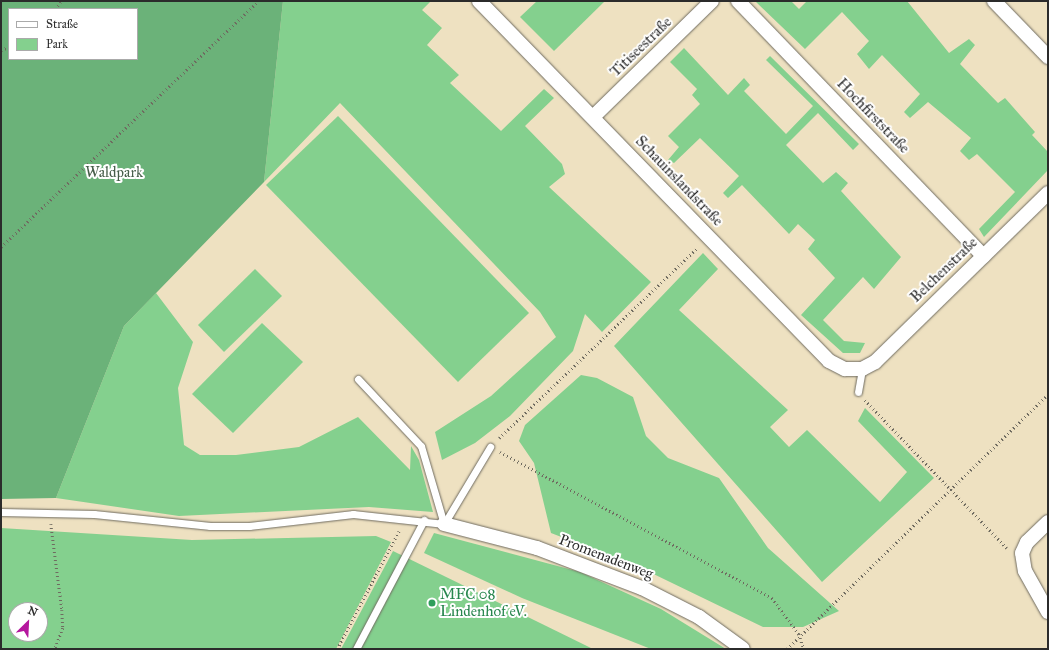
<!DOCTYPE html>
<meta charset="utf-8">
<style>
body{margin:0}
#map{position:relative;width:1049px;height:650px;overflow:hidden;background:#eee1c1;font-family:"IM FELL Great Primer",serif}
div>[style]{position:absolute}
.green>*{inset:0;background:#84d08e}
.forest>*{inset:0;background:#6bb279}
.path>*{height:2.5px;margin-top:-1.25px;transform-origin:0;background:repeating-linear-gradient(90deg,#6f6b60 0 1px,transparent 0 4px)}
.roads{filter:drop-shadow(0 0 1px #6f6b60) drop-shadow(0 0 1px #6f6b60)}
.lane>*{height:7px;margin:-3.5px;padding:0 3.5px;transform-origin:3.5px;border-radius:3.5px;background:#fff}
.street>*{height:14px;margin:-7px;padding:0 7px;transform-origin:7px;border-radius:7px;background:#fff}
.dots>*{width:11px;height:11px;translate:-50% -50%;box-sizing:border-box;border:2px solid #fff;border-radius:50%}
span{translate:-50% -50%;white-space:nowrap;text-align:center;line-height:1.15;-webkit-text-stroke:4px #fff;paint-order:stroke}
.street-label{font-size:15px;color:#2b2b2b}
.park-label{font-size:15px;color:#465d49}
.leisure-label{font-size:15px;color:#27864d}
.left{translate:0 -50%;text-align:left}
.frame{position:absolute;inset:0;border:2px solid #2b2b2b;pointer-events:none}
.legend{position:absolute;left:8px;top:8px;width:130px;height:52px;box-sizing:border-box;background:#fff;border:1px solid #aaa;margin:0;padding:5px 7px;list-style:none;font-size:12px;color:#2b2b2b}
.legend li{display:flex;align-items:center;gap:8px;height:20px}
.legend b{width:20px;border:1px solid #aaa}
.north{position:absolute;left:8px;top:602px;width:40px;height:40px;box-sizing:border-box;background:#fff;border:1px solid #aaa;border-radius:50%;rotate:24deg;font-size:11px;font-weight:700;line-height:16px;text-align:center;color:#2b2b2b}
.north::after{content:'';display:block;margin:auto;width:14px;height:18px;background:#b5179e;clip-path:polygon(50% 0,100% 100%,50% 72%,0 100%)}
</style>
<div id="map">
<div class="green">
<div style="clip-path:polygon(283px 1px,431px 1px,422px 10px,442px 28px,427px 45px,459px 75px,450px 83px,501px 131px,544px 89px,554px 98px,525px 126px,562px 164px,565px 174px,549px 187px,651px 282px,602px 332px,585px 314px,573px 351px,510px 416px,475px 443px,442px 460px,435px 432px,491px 396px,556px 337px,540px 312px,340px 103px,264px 182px)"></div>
<div style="clip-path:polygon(537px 1px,605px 1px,554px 51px,520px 17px)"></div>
<div style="clip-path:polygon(755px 1px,791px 1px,799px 9px,807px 1px,907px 1px,949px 53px,969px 39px,975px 45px,960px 64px,998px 103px,1005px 98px,1035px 132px,1032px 135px,1048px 152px,1048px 170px,984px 237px,979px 229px,1015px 192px,977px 154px,969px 160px,960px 151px,971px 138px,928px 102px,910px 118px,904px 112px,920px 94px,882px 55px,869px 69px,857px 54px,869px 41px,842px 12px,805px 49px)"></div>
<div style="clip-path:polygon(684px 48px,728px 95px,744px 78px,750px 85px,744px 91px,786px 134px,813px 106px,766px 60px,770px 56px,859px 144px,853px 150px,818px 113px,786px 145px,823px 183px,836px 172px,848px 183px,841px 191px,901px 257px,874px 289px,863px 277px,823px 320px,844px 341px,865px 343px,860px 353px,843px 353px,801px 315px,835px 278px,808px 249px,815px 240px,798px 224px,789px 234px,742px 185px,728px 198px,723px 193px,739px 176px,700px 138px,674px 163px,668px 160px,679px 147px,668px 136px,700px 104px,692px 95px,697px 89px,670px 62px)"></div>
<div style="clip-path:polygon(338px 116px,529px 313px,458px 382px,266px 185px)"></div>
<div style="clip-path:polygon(703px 253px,718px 269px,679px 310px,788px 410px,770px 427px,789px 447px,807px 430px,880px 502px,907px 472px,858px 421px,865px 408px,934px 478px,822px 582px,614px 346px)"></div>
<div style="clip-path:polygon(255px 269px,282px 296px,224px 352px,198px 325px)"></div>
<div style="clip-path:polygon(156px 293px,193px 342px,178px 388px,184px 445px,200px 455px,236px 455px,299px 447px,358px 417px,410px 470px,411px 446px,419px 460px,433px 512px,369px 507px,179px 516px,56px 498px,124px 326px)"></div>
<div style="clip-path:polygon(262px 323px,303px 362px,233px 433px,192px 394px)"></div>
<div style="clip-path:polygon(581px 375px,597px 378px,633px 397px,646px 436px,668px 458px,719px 478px,768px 548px,839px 611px,803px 627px,763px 627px,639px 567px,551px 533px,534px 463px,519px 441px,525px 425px)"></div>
<div style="clip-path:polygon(evenodd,1px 528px,192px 540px,376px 536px,391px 542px,336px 649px,1px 649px,1px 528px,16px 610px,40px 610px,40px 634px,16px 634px,16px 610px)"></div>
<div style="clip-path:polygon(434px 533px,580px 572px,661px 609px,726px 649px,651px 649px,522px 598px,424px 553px)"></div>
<div style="clip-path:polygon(393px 551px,593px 649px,341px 649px)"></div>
</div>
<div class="forest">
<div style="clip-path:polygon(evenodd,1px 1px,283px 1px,264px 182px,124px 326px,56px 498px,1px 499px,1px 1px,9px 9px,137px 9px,137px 59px,9px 59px,9px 9px)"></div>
</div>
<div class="path">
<div style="left:55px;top:9px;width:10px;rotate:-53deg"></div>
<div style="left:1px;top:50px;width:9px;rotate:-21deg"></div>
<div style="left:1px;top:247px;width:356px;rotate:-43.7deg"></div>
<div style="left:865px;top:400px;width:205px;rotate:46.2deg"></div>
<div style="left:499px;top:438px;width:274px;rotate:-43.8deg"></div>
<div style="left:500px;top:452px;width:309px;rotate:28.2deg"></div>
<div style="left:772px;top:598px;width:45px;rotate:53.1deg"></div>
<div style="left:799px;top:634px;width:16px;rotate:72deg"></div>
<div style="left:51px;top:524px;width:87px;rotate:82.7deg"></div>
<div style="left:62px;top:610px;width:18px;rotate:87deg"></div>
<div style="left:63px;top:628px;width:22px;rotate:111deg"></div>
<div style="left:337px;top:649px;width:133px;rotate:-62.3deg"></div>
<div style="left:787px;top:649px;width:365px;rotate:-44.3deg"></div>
</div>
<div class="roads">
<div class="lane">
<div style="left:358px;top:379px;width:92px;rotate:46.8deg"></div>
<div style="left:421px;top:446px;width:81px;rotate:73.6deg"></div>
<div style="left:858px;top:392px;width:23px;rotate:-80deg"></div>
<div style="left:1px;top:512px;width:93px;rotate:1.2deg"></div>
<div style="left:94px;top:514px;width:117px;rotate:5.9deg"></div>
<div style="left:210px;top:526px;width:39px"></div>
<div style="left:249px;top:526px;width:105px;rotate:-6.6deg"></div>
<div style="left:353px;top:514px;width:92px;rotate:6.3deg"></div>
<div style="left:444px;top:524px;width:90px;rotate:-59.1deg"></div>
<div style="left:356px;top:649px;width:146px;rotate:-62.2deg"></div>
</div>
<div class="street">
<div style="left:479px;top:1px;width:502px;rotate:45.81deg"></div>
<div style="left:829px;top:361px;width:18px;rotate:27deg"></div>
<div style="left:845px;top:369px;width:17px"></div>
<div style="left:862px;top:369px;width:15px;rotate:-28deg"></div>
<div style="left:875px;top:362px;width:242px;rotate:-44.3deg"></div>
<div style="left:738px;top:1px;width:354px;rotate:46.1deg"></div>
<div style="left:994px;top:1px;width:78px;rotate:46deg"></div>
<div style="left:593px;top:117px;width:166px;rotate:-44.3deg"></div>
<div style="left:1048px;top:522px;width:29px;rotate:136deg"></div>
<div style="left:1027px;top:542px;width:12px;rotate:114deg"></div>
<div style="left:1022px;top:553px;width:18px;rotate:81deg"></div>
<div style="left:1025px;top:571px;width:47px;rotate:60.7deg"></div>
<div style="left:444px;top:524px;width:96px;rotate:14.5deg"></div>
<div style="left:537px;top:548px;width:112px;rotate:20.9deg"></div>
<div style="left:642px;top:588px;width:64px;rotate:27deg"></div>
<div style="left:699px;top:617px;width:54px;rotate:36deg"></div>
</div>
</div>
<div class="dots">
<div style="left:432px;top:603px;background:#2e9e5b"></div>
</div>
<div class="street-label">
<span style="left:641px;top:47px;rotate:-44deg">Titiseestraße</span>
<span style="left:873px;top:116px;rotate:46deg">Hochfirststraße</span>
<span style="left:679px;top:181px;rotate:46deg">Schauinslandstraße</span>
<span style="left:944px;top:270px;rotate:-44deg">Belchenstraße</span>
<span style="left:606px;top:557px;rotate:21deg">Promenadenweg</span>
</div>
<div class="park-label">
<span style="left:114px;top:173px">Waldpark</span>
</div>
<div class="leisure-label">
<span class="left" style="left:440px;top:603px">MFC 08<br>Lindenhof eV.</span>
</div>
<div class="frame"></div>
<ul class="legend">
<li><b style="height:5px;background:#fff"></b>Straße</li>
<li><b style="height:11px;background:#84d08e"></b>Park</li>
</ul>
<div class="north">N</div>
</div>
